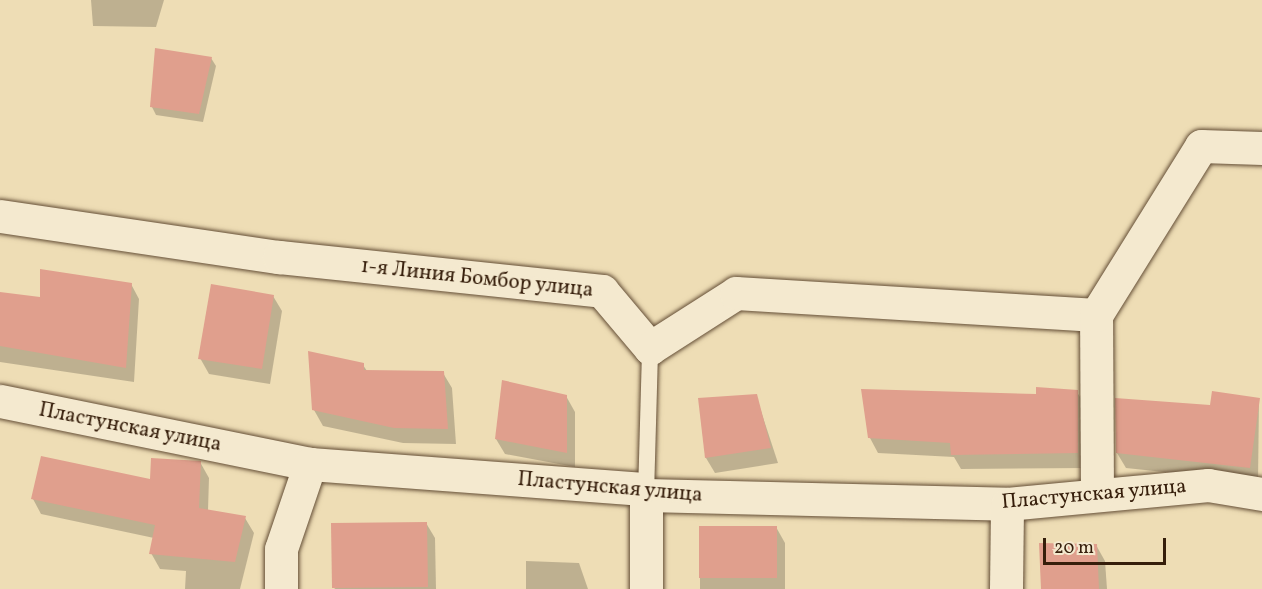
<!DOCTYPE html>
<meta charset="utf-8">
<style>
body{margin:0}
#map{position:relative;width:1262px;height:589px;overflow:hidden;background:#eeddb5;font-family:Vollkorn,serif}
div>[style]{position:absolute}
.shadow>*{inset:0;background:#0003}
.building>*{inset:0;background:#e09f8d}
.roads{filter:drop-shadow(0 0 2px #644e36) drop-shadow(0 0 2px #644e36)}
.service>*{height:16px;margin:-8px;padding:0 8px;transform-origin:8px;border-radius:8px;background:#f4e9cf}
.minor>*{height:33px;margin:-16.5px;padding:0 16.5px;transform-origin:16.5px;border-radius:16.5px;background:#f4e9cf}
span{translate:-50% -50%;white-space:nowrap;text-align:center;line-height:1.15;-webkit-text-stroke:6px #f4e9cf;paint-order:stroke}
.street-label{font-size:21px;color:#361e0b}
.scale{position:absolute;left:1043px;top:538px;width:123px;height:27px;box-sizing:border-box;border:3px solid #361e0b;border-top:0;padding-left:8px;font-size:18px;line-height:21px;white-space:nowrap;color:#361e0b;-webkit-text-stroke:4px #f4e9cf;paint-order:stroke}
</style>
<div id="map">
<div class="shadow">
<div style="clip-path:polygon(91px 0,164px 0,156px 27px,93px 26px)"></div>
<div style="clip-path:polygon(211px 58px,216px 66px,203px 122px,156px 115px,152px 107px)"></div>
<div style="clip-path:polygon(131px 284px,139px 299px,134px 382px,0 362px,0 293px,42px 299px)"></div>
<div style="clip-path:polygon(273px 296px,282px 311px,270px 384px,209px 374px,200px 358px)"></div>
<div style="clip-path:polygon(363px 365px,367px 371px,443px 373px,452px 388px,456px 444px,403px 443px,323px 426px,314px 410px)"></div>
<div style="clip-path:polygon(1077px 392px,1086px 407px,1086px 468px,961px 469px,954px 457px,878px 453px,870px 438px)"></div>
<div style="clip-path:polygon(566px 396px,575px 412px,575px 467px,505px 454px,496px 439px)"></div>
<div style="clip-path:polygon(756px 396px,778px 463px,715px 473px,706px 458px,699px 400px)"></div>
<div style="clip-path:polygon(1259px 399px,1258px 482px,1126px 468px,1117px 453px,1211px 406px)"></div>
<div style="clip-path:polygon(200px 462px,209px 478px,208px 511px,245px 518px,254px 533px,240px 589px,185px 589px,186px 571px,160px 569px,151px 553px,154px 538px,41px 514px,33px 499px,151px 481px)"></div>
<div style="clip-path:polygon(426px 523px,435px 538px,436px 589px,334px 589px)"></div>
<div style="clip-path:polygon(700px 527px,776px 527px,785px 543px,785px 589px,700px 589px)"></div>
<div style="clip-path:polygon(1096px 545px,1105px 561px,1107px 589px,1043px 589px)"></div>
<div style="clip-path:polygon(526px 561px,579px 563px,588px 589px,526px 589px)"></div>
</div>
<div class="building">
<div style="clip-path:polygon(155px 48px,212px 57px,199px 114px,150px 107px)"></div>
<div style="clip-path:polygon(40px 269px,132px 283px,126px 368px,0 346px,0 292px,40px 297px)"></div>
<div style="clip-path:polygon(211px 284px,274px 295px,262px 369px,198px 359px)"></div>
<div style="clip-path:polygon(308px 351px,364px 363px,364px 370px,444px 371px,448px 429px,394px 428px,312px 410px)"></div>
<div style="clip-path:polygon(502px 380px,567px 395px,567px 453px,495px 439px)"></div>
<div style="clip-path:polygon(1036px 387px,1078px 390px,1078px 453px,951px 455px,950px 443px,868px 438px,861px 389px,1036px 394px)"></div>
<div style="clip-path:polygon(1212px 391px,1260px 398px,1250px 468px,1116px 453px,1115px 398px,1210px 405px)"></div>
<div style="clip-path:polygon(757px 394px,771px 448px,705px 458px,698px 398px)"></div>
<div style="clip-path:polygon(41px 456px,150px 479px,151px 458px,201px 461px,199px 508px,246px 516px,235px 562px,149px 554px,155px 525px,31px 499px)"></div>
<div style="clip-path:polygon(427px 522px,428px 587px,332px 588px,331px 523px)"></div>
<div style="clip-path:polygon(699px 526px,777px 526px,777px 578px,699px 578px)"></div>
<div style="clip-path:polygon(1039px 543px,1097px 544px,1099px 589px,1041px 589px)"></div>
</div>
<div class="roads">
<div class="service">
<div style="left:646px;top:495px;width:147px;rotate:-88.4deg"></div>
</div>
<div class="minor">
<div style="left:0;top:216px;width:282px;rotate:8.4deg"></div>
<div style="left:279px;top:257px;width:325px;rotate:6deg"></div>
<div style="left:602px;top:291px;width:75px;rotate:49.9deg"></div>
<div style="left:650px;top:348px;width:102px;rotate:-32.6deg"></div>
<div style="left:736px;top:293px;width:361px;rotate:3.5deg"></div>
<div style="left:0;top:401px;width:316px;rotate:11.5deg"></div>
<div style="left:310px;top:464px;width:331px;rotate:4.3deg"></div>
<div style="left:640px;top:489px;width:8px;rotate:45deg"></div>
<div style="left:646px;top:495px;width:361px;rotate:1.4deg"></div>
<div style="left:1007px;top:504px;width:202px;rotate:-5.4deg"></div>
<div style="left:1208px;top:485px;width:55px;rotate:9.5deg"></div>
<div style="left:1097px;top:495px;width:180px;rotate:-90.3deg"></div>
<div style="left:1096px;top:315px;width:199px;rotate:-58.1deg"></div>
<div style="left:1201px;top:146px;width:61px;rotate:1.9deg"></div>
<div style="left:281px;top:589px;width:40px;rotate:-90deg"></div>
<div style="left:281px;top:549px;width:90px;rotate:-71.2deg"></div>
<div style="left:646px;top:589px;width:94px;rotate:-90deg"></div>
<div style="left:1006px;top:589px;width:85px;rotate:-89.3deg"></div>
</div>
</div>
<div class="street-label">
<span style="left:477px;top:279px;rotate:6deg">1-я Линия Бомбор улица</span>
<span style="left:130px;top:428px;rotate:11deg">Пластунская улица</span>
<span style="left:610px;top:488px;rotate:5deg">Пластунская улица</span>
<span style="left:1094px;top:495px;rotate:-5deg">Пластунская улица</span>
</div>
<div class="scale">20 m</div>
</div>
